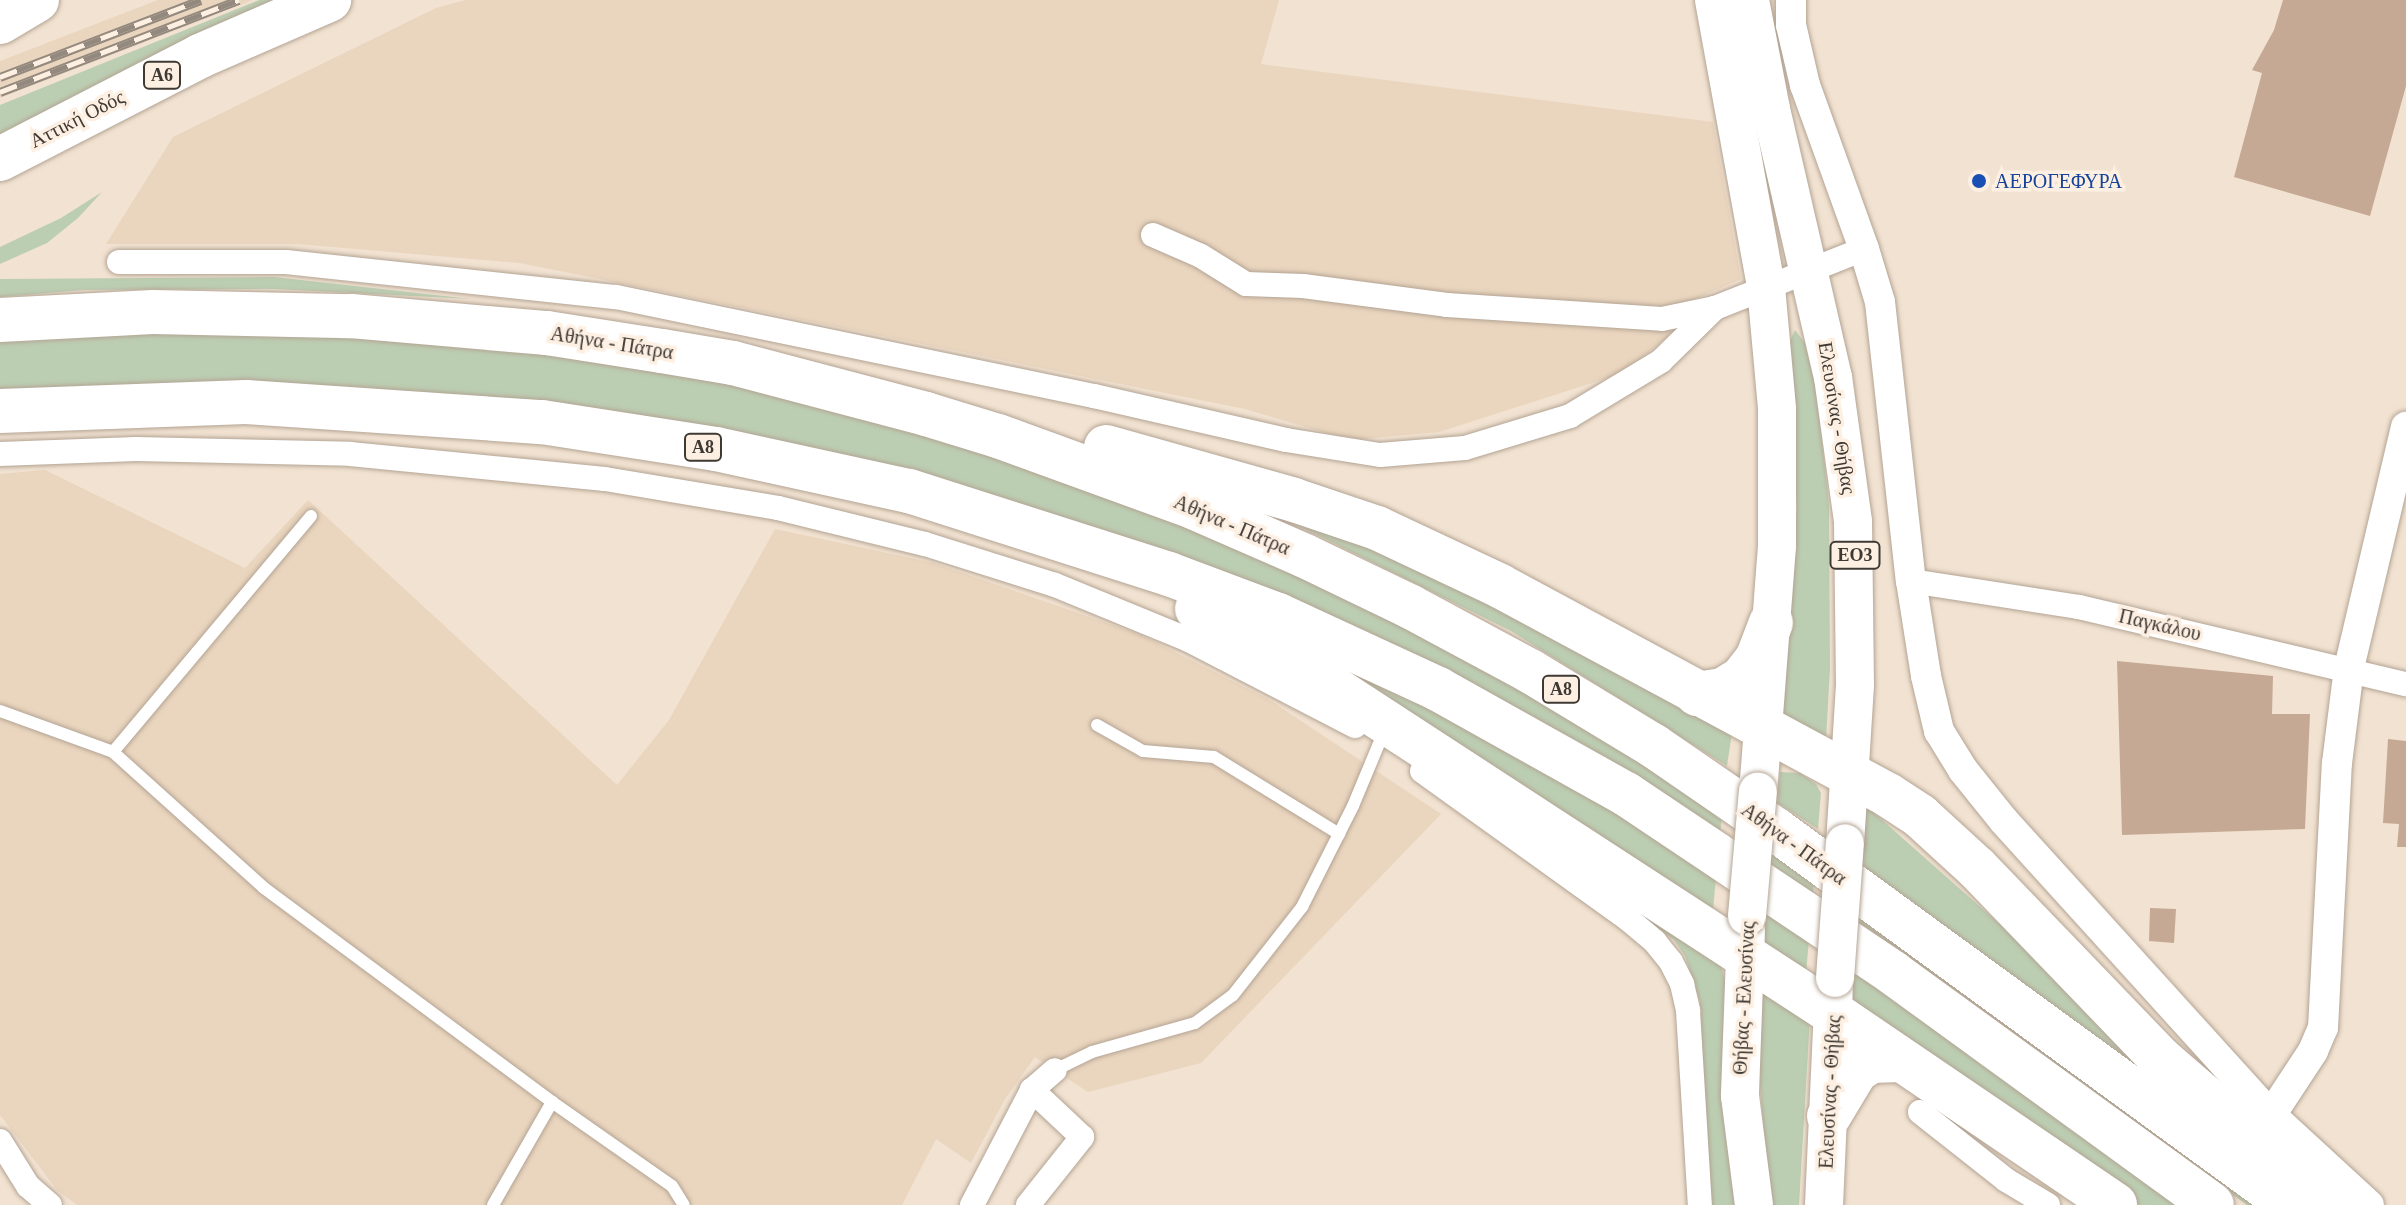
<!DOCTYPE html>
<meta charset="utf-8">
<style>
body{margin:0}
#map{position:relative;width:2406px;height:1205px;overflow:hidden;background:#f2e2d1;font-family:"Times New Roman",serif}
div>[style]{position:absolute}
.built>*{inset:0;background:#ead5be}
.green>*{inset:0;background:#bcceb2}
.building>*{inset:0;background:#c5a994}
.roads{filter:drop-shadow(0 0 2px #b3a494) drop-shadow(0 0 2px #b3a494)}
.service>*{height:12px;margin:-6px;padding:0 6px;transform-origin:6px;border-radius:6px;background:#fff}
.minor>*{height:24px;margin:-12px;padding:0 12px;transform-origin:12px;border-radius:12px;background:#fff}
.tertiary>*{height:30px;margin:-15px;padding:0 15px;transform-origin:15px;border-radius:15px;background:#fff}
.primary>*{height:38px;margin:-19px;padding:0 19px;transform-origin:19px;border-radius:19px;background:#fff}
.motorway>*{height:44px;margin:-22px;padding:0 22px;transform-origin:22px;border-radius:22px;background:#fff}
.rail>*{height:9px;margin-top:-4.5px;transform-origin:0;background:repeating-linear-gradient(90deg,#fdf0e2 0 18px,#93897e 0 36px);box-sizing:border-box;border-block:2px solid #93897e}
.bridges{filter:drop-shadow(0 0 2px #b3a494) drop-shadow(0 0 2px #b3a494)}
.primary-bridge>*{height:38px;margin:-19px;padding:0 19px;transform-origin:19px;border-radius:19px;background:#fff}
.dots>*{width:22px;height:22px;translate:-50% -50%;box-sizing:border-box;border:4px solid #fdf0e2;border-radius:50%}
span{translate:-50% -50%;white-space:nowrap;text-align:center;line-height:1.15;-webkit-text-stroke:7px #fdf0e2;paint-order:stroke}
.shield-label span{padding:2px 6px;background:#fdf0e2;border:2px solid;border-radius:6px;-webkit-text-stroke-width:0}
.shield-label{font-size:18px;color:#3f3933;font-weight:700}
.street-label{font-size:20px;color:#3f3933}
.transit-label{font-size:20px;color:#164399}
.left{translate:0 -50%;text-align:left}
</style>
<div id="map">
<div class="built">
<div style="clip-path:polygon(158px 0,253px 0,0 98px,0 61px)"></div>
<div style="clip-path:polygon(466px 0,1279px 0,1261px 64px,1713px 122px,1741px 279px,1682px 305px,1667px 337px,1623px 373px,1439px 432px,1350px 440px,1245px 409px,520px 263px,297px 244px,106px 244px,173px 137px,436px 8px)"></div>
<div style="clip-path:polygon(45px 470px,245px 568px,308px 500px,617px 785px,669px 720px,775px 529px,934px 563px,1141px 635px,1268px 699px,1441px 814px,1201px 1063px,1088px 1092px,1035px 1057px,1005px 1099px,971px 1163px,936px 1139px,902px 1205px,77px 1205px,57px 1190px,0 1115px,0 474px)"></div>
</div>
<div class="green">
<div style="clip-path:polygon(259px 0,289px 0,0 143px,0 105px)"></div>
<div style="clip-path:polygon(102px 192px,78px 218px,47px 243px,0 264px,0 247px,61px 218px)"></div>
<div style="clip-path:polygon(274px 277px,471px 299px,275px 289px,84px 290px,0 297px,0 279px)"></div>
<div style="clip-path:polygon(349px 330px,730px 378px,1073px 478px,1404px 620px,1722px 810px,1720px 837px,911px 477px,0 396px,0 335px)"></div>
<div style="clip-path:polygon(1795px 330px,1805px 343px,1816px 386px,1829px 505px,1830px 669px,1826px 740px,1780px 719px,1797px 508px,1787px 347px)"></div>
<div style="clip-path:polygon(1265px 509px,1375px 537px,1733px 726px,1727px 766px,1511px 631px)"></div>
<div style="clip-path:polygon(1336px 655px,1717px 869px,1713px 909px,1339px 666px)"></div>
<div style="clip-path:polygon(1780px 772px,1800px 773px,1816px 784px,1821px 793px,1818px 829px,1778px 803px)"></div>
<div style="clip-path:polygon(1480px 796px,1721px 966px,1725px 980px,1724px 1041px,1741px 1205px,1708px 1205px,1700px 1002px,1685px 956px,1674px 940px,1648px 920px)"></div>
<div style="clip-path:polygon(1855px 796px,2090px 1004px,2197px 1111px,1857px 862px)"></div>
<div style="clip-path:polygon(1768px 843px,1814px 876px,1813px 900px,1766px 868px)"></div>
<div style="clip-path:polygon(1764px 897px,1810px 929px,1806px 973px,1761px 944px)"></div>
<div style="clip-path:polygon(1853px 908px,2260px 1205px,2247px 1205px,1852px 918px)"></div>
<div style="clip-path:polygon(1849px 956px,2182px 1205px,2139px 1205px,1845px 996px)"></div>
<div style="clip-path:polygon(1759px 991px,1810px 1017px,1799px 1205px,1770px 1205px,1759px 1073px)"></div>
</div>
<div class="building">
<div style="clip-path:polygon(2283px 0,2406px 0,2406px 86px,2370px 216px,2234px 177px,2262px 73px,2252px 70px,2274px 30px)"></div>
<div style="clip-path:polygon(2117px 661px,2273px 676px,2272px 714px,2310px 714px,2305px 829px,2122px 835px)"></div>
<div style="clip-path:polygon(2388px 739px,2406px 741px,2406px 847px,2397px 847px,2399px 824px,2383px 823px)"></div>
<div style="clip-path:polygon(2150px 908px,2176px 909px,2174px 943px,2149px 941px)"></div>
</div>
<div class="roads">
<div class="service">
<div style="left:0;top:711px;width:120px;rotate:19.9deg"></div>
<div style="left:113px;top:752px;width:203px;rotate:42deg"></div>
<div style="left:264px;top:888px;width:359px;rotate:36.6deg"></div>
<div style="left:552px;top:1102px;width:146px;rotate:35deg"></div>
<div style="left:672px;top:1186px;width:22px;rotate:58deg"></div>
<div style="left:1097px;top:725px;width:53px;rotate:29.5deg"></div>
<div style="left:1143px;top:751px;width:71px;rotate:4.8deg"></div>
<div style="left:1214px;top:757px;width:147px;rotate:31.6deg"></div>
<div style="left:113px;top:752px;width:308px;rotate:-50deg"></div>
<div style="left:1055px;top:1070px;width:41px;rotate:-25.9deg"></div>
<div style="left:1092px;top:1052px;width:107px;rotate:-15.7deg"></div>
<div style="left:1195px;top:1023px;width:47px;rotate:-36.4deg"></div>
<div style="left:1233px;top:995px;width:112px;rotate:-51.9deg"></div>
<div style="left:1302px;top:907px;width:113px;rotate:-63.2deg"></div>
<div style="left:1353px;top:806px;width:70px;rotate:-67.4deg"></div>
<div style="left:493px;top:1205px;width:119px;rotate:-60.2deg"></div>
</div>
<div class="minor">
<div style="left:1153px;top:235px;width:52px;rotate:23.6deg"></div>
<div style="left:1201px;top:256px;width:53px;rotate:31.9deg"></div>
<div style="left:1246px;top:284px;width:57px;rotate:2deg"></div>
<div style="left:1303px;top:286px;width:145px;rotate:7.5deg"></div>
<div style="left:1447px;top:305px;width:215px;rotate:3.7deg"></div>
<div style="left:1662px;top:319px;width:54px;rotate:-11.7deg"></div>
<div style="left:1715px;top:308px;width:160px;rotate:-21.6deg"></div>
<div style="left:119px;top:262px;width:167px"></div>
<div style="left:286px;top:262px;width:332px;rotate:6.1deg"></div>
<div style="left:616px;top:297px;width:488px;rotate:11.7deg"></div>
<div style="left:1094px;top:396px;width:197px;rotate:12.9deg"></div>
<div style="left:1286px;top:440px;width:95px;rotate:9.1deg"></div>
<div style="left:1380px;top:455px;width:85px;rotate:-4.7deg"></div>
<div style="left:1465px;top:448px;width:110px;rotate:-16.9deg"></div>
<div style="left:1570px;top:416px;width:106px;rotate:-31.1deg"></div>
<div style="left:1661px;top:361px;width:76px;rotate:-44.5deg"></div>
<div style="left:0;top:454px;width:136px;rotate:-2.1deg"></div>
<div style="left:136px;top:449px;width:214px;rotate:1.3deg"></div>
<div style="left:350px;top:454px;width:256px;rotate:5.6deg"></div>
<div style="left:605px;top:479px;width:175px;rotate:9.5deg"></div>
<div style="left:778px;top:508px;width:151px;rotate:13.8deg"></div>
<div style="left:925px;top:544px;width:136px;rotate:17.5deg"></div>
<div style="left:1055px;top:585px;width:145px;rotate:22.3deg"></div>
<div style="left:1189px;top:640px;width:187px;rotate:27.4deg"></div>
<div style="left:1911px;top:581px;width:170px;rotate:8.8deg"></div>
<div style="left:2079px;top:607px;width:336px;rotate:13.3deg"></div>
<div style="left:1422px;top:771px;width:254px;rotate:35.7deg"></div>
<div style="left:1628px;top:919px;width:35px;rotate:40deg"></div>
<div style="left:1655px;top:942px;width:26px;rotate:51deg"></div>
<div style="left:1671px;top:962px;width:25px;rotate:63deg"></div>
<div style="left:1682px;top:984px;width:28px;rotate:77deg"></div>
<div style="left:1688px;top:1011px;width:194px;rotate:86.5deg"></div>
<div style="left:1920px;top:1112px;width:110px;rotate:38.3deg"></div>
<div style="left:2006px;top:1180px;width:49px;rotate:30.8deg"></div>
<div style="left:0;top:1141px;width:53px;rotate:58.1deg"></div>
<div style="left:28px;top:1186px;width:29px;rotate:41deg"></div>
<div style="left:972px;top:1205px;width:130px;rotate:-62.4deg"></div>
<div style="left:1028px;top:1205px;width:87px;rotate:-51.5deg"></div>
<div style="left:1082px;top:1137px;width:69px;rotate:-136.8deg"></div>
<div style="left:1032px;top:1090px;width:30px;rotate:-41deg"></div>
</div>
<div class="tertiary">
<div style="left:1791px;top:0;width:25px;rotate:90deg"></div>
<div style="left:1791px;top:25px;width:62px;rotate:76.9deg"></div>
<div style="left:1805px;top:85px;width:174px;rotate:70.2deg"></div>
<div style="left:1864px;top:249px;width:55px;rotate:73.2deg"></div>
<div style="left:1880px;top:302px;width:281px;rotate:83.7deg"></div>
<div style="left:1911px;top:581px;width:96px;rotate:81deg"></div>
<div style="left:1926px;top:676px;width:57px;rotate:76.7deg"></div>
<div style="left:1939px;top:731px;width:46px;rotate:58.4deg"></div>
<div style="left:1963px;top:770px;width:65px;rotate:51.2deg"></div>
<div style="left:2004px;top:821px;width:397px;rotate:47.8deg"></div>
<div style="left:2271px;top:1115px;width:133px;rotate:42.6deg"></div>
<div style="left:2271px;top:1115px;width:77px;rotate:-56.7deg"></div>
<div style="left:2313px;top:1051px;width:25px;rotate:-67deg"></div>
<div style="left:2323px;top:1028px;width:265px;rotate:-87deg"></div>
<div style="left:2337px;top:763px;width:96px;rotate:-82.8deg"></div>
<div style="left:2349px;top:668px;width:248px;rotate:-76.7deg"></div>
</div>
<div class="primary">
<div style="left:1714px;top:0;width:292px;rotate:79.7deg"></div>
<div style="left:1766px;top:287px;width:122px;rotate:84.8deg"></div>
<div style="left:1777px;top:409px;width:137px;rotate:90deg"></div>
<div style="left:1777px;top:546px;width:246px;rotate:94.4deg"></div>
<div style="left:1750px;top:0;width:111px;rotate:79.1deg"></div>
<div style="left:1771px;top:109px;width:275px;rotate:77deg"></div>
<div style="left:1833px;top:377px;width:146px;rotate:82.1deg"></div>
<div style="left:1853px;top:522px;width:163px;rotate:89.3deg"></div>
<div style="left:1855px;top:685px;width:158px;rotate:93.6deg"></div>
<div style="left:1746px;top:929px;width:167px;rotate:92.1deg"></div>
<div style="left:1740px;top:1096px;width:110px;rotate:82.7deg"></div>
<div style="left:1824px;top:1205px;width:217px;rotate:-87.4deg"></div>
</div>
<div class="motorway">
<div style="left:0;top:22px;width:43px;rotate:-30.7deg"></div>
<div style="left:0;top:159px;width:225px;rotate:-27.2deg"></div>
<div style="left:200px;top:56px;width:141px;rotate:-23.5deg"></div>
<div style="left:0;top:320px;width:153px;rotate:-3deg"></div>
<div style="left:153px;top:312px;width:198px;rotate:1.2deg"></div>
<div style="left:351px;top:316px;width:197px;rotate:5deg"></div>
<div style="left:547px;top:333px;width:116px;rotate:8.9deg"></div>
<div style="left:662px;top:351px;width:72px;rotate:9.6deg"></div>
<div style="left:733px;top:363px;width:200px;rotate:14.8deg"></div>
<div style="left:926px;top:414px;width:75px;rotate:17deg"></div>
<div style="left:998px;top:436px;width:208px;rotate:20deg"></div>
<div style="left:1193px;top:507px;width:122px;rotate:23.6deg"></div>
<div style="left:1305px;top:556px;width:118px;rotate:25.7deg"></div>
<div style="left:1411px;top:607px;width:135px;rotate:28.3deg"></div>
<div style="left:1530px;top:671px;width:145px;rotate:31.2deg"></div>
<div style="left:1654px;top:746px;width:148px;rotate:34.5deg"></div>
<div style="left:1776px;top:830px;width:636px;rotate:36.11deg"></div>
<div style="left:0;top:411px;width:246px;rotate:-2.1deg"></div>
<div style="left:246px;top:402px;width:297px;rotate:3.9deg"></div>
<div style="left:542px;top:422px;width:176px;rotate:8.8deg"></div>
<div style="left:716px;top:449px;width:198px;rotate:12.3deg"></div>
<div style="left:909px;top:491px;width:273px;rotate:17.7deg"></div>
<div style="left:1169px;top:574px;width:116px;rotate:20.6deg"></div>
<div style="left:1278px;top:615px;width:176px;rotate:24.8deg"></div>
<div style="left:1438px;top:689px;width:215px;rotate:29.2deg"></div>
<div style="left:1626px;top:794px;width:321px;rotate:33.8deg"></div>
<div style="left:1893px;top:973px;width:394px;rotate:36deg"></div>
<div style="left:1106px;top:447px;width:195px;rotate:15.7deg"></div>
<div style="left:1294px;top:500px;width:88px;rotate:18.6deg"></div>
<div style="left:1377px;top:528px;width:136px;rotate:25.2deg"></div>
<div style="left:1500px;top:586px;width:441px;rotate:28.3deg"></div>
<div style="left:1888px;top:795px;width:38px;rotate:33deg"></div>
<div style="left:1920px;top:816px;width:77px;rotate:42.4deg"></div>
<div style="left:1977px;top:868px;width:267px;rotate:46.1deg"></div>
<div style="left:2162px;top:1060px;width:222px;rotate:40.8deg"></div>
<div style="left:1197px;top:609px;width:152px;rotate:29.9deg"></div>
<div style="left:1329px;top:685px;width:601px;rotate:33.06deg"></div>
<div style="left:1833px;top:1013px;width:341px;rotate:34.2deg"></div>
<div style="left:1697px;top:694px;width:26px;rotate:-9deg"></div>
<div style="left:1723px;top:690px;width:22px;rotate:-32deg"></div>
<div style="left:1742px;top:678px;width:24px;rotate:-52deg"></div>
<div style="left:1757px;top:659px;width:39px;rotate:-69deg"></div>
<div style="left:1829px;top:1116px;width:52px;rotate:-59deg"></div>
<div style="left:1856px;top:1071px;width:18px;rotate:-34deg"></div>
<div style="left:1871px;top:1061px;width:30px;rotate:-2deg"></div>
</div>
</div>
<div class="rail">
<div style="left:0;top:77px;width:215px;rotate:-21deg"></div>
<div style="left:0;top:92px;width:256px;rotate:-21.1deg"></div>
</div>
<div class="bridges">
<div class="primary-bridge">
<div style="left:1747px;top:916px;width:125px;rotate:-85deg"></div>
<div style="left:1835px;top:978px;width:135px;rotate:-85.8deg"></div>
</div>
</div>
<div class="dots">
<div style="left:1979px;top:181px;background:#1a4fb4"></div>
</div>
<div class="shield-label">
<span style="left:162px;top:75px">Α6</span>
<span style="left:703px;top:447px">Α8</span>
<span style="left:1855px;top:555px">ΕΟ3</span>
<span style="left:1561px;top:689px">Α8</span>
</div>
<div class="street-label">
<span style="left:77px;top:119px;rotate:-27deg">Αττική Οδός</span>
<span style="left:612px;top:343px;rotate:9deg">Αθήνα - Πάτρα</span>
<span style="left:1837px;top:418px;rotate:81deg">Ελευσίνας - Θήβας</span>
<span style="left:1232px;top:525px;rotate:23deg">Αθήνα - Πάτρα</span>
<span style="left:2160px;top:625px;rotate:13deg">Παγκάλου</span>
<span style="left:1794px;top:844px;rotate:36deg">Αθήνα - Πάτρα</span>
<span style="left:1744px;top:998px;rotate:-87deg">Θήβας - Ελευσίνας</span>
<span style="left:1830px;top:1092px;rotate:-87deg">Ελευσίνας - Θήβας</span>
</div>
<div class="transit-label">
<span class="left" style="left:1995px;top:181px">ΑΕΡΟΓΕΦΥΡΑ</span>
</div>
</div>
